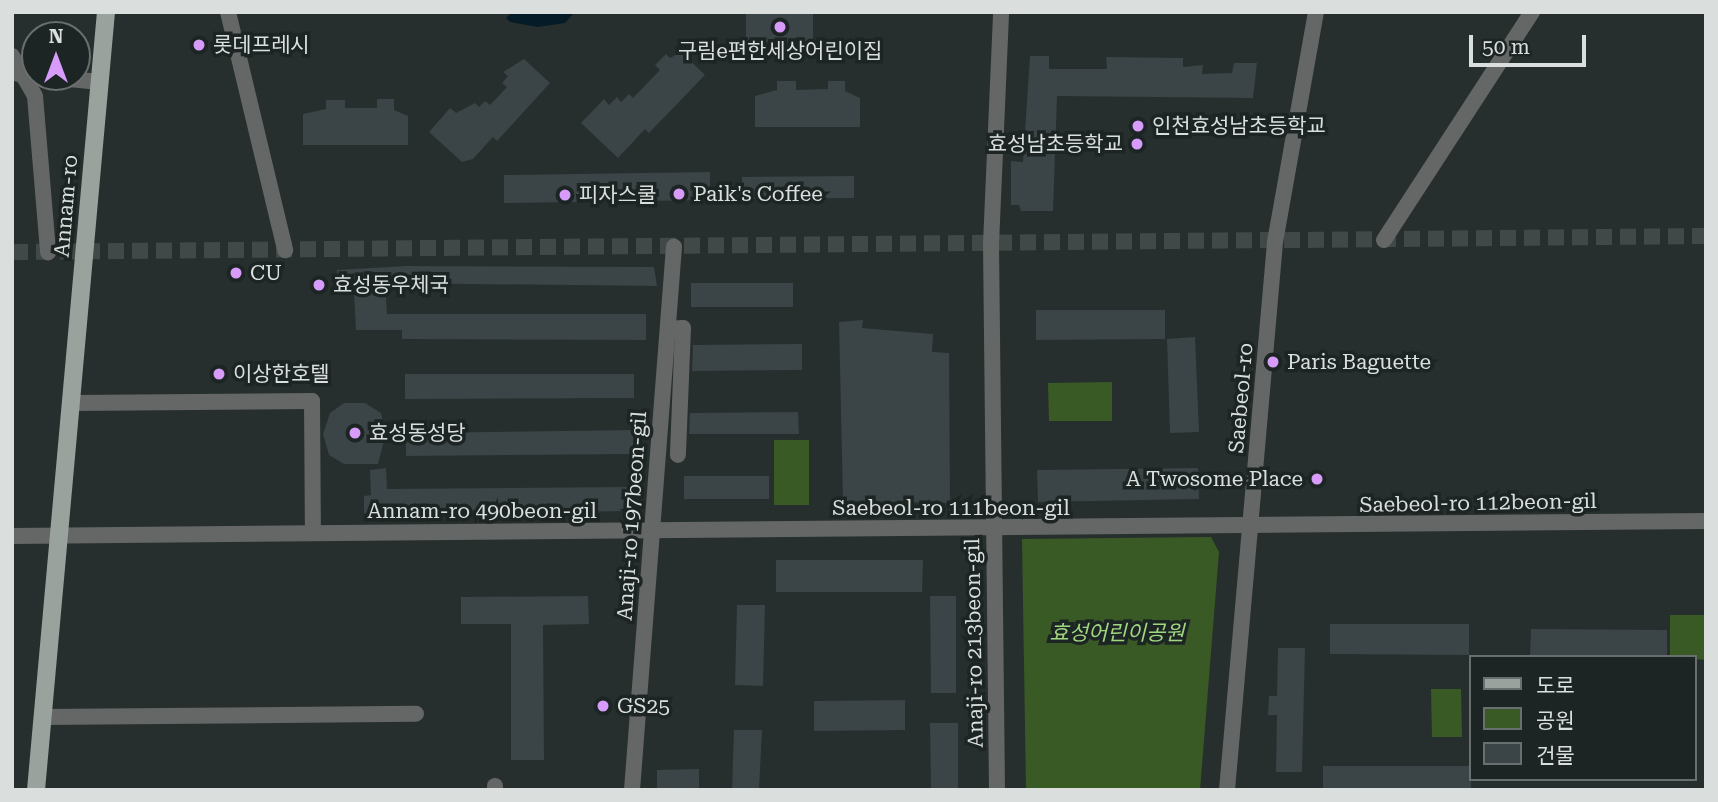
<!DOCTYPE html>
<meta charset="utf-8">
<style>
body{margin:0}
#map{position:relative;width:1718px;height:802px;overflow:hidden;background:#262f2d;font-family:"Roboto Serif","Noto Sans KR",serif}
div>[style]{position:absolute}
.green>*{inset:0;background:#3a5a25}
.water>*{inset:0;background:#051c28}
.building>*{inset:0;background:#3b4446}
.minor-tunnel>*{height:16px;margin-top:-8px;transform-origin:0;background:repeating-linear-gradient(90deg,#414948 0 16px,transparent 0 24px)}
.minor>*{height:16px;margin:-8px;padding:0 8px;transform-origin:8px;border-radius:8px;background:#646765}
.major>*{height:18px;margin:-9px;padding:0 9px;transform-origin:9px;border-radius:9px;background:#9aa29d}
.dots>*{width:19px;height:19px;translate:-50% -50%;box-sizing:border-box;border:4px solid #1c2523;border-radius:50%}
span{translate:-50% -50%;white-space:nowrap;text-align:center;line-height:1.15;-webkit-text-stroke:7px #1c2523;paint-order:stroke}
.poi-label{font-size:21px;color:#dadfde}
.left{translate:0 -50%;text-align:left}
.right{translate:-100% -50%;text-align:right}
.street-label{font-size:21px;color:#dadfde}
.park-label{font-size:21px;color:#a1d681;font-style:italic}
.frame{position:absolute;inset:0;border:14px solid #dadfde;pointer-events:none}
.legend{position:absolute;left:1469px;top:655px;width:228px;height:126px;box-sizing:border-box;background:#1c2523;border:2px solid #686f6e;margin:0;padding:9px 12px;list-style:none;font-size:21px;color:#dadfde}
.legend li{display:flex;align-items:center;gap:14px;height:35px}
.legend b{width:35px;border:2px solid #686f6e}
.north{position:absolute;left:21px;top:21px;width:70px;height:70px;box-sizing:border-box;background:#1c2523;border:2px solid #686f6e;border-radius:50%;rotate:0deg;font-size:19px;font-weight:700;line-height:28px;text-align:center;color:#dadfde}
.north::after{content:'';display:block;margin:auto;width:24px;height:32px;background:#d79bf9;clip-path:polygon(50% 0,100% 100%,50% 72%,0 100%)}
.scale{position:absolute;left:1469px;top:35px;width:117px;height:32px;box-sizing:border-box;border:4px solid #dadfde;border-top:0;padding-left:9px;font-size:21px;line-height:24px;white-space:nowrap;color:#dadfde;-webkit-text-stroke:5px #1c2523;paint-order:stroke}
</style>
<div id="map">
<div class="green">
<div style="clip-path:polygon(1112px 382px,1112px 421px,1049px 421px,1048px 383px)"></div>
<div style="clip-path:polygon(774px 440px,809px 440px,809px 505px,774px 505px)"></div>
<div style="clip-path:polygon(1211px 537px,1219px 552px,1200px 790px,1026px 790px,1022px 539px)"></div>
<div style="clip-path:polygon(1670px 615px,1706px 615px,1706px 660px,1670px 657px)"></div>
<div style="clip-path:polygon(1431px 689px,1461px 689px,1462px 737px,1432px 737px)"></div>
</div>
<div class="water">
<div style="clip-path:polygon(512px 12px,575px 12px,565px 23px,538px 27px,510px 22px,506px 18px)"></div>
</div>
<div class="building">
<div style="clip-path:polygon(746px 12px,813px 12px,813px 42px,746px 42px)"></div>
<div style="clip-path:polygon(681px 52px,705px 75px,649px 133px,645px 129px,618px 158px,581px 123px,604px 99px,609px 105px,617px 97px,621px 102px,629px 94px,633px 98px,660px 70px,655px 65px,666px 54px,670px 58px)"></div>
<div style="clip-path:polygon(1030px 56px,1049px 56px,1049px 69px,1107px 69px,1106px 57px,1183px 58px,1183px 67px,1203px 65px,1202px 74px,1232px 73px,1234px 63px,1257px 63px,1253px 98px,1057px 96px,1053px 211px,1021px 211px,1019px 205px,1011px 205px,1011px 161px,1023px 162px)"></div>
<div style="clip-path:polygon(524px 59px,550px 83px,497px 141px,493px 137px,473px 159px,462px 162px,429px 132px,450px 108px,456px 113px,475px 103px,479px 107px,485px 101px,490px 105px,507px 87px,502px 83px,508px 76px,503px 72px)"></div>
<div style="clip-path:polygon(777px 81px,796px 81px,796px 90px,828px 89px,828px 81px,845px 81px,845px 91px,860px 98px,860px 127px,755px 127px,755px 96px,777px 90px)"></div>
<div style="clip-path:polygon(377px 99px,394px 99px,394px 110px,408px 116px,408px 145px,303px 145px,303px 114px,326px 109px,326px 100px,345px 100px,345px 108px,377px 108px)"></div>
<div style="clip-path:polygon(710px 172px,710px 200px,504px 203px,504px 175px)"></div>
<div style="clip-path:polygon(854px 176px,854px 198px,742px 199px,742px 177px)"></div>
<div style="clip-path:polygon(406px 266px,654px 267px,657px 286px,385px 283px,387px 314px,646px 314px,646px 340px,402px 339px,402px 330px,356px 330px,354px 295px,337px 293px,337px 270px)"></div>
<div style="clip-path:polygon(691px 283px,793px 283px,793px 307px,691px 307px)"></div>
<div style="clip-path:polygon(1036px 310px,1165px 310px,1165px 339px,1036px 340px)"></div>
<div style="clip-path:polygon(863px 320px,862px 328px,933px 334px,932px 352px,949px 353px,950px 503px,843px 501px,839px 322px)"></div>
<div style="clip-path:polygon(1195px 337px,1199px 432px,1170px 433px,1167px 339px)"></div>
<div style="clip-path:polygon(802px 344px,802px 370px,692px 371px,693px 345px)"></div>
<div style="clip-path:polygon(405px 374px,634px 374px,634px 398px,405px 399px)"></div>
<div style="clip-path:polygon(344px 403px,365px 403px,381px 413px,386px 433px,378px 464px,344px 464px,329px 455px,323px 434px,330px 413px)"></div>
<div style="clip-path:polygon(798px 412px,799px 434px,689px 434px,690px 413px)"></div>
<div style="clip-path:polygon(633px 430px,633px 454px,406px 456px,406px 433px)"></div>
<div style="clip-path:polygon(386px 468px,387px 489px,627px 487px,627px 511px,364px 516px,364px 496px,371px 495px,370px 470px)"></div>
<div style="clip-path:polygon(1198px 468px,1199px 499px,1038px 502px,1037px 470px)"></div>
<div style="clip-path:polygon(684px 476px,769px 476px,769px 499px,684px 499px)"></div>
<div style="clip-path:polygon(776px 560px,923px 560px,922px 592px,776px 592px)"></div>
<div style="clip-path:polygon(588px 596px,589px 624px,543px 625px,544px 760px,511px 760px,511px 624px,461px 624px,461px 597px)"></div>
<div style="clip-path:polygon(930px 596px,956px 596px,956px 693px,931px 693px)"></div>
<div style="clip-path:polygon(737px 605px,765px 605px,763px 686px,735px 685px)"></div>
<div style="clip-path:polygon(1330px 624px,1469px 624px,1469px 655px,1330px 654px)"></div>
<div style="clip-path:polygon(1531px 629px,1667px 630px,1667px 657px,1530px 657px)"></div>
<div style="clip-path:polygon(1278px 648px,1305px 648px,1302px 772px,1276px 772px,1277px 715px,1268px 715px,1269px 696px,1277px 696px)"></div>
<div style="clip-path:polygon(905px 700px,905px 730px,814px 731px,814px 701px)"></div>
<div style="clip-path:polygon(930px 723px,958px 723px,958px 790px,931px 790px)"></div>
<div style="clip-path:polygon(734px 730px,762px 730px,759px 790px,732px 790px)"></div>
<div style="clip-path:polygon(1323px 766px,1471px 766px,1471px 790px,1323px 790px)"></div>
<div style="clip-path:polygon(699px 769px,699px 790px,657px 790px,657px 770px)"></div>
</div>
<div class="minor-tunnel">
<div style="left:12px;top:252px;width:1694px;rotate:-0.54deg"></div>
</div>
<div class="minor">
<div style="left:228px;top:12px;width:245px;rotate:76.5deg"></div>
<div style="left:12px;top:56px;width:46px;rotate:60.1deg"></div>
<div style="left:35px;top:96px;width:157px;rotate:85.2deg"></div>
<div style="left:18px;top:74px;width:82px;rotate:5.6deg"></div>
<div style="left:1384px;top:240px;width:272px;rotate:-57deg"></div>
<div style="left:668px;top:329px;width:15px;rotate:-4deg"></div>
<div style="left:683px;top:328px;width:127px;rotate:92.3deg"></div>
<div style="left:71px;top:403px;width:241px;rotate:-0.5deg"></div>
<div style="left:312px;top:401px;width:132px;rotate:89.6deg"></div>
<div style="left:12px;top:536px;width:1694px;rotate:-0.51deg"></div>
<div style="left:43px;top:717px;width:373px;rotate:-0.5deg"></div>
<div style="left:495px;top:786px;width:4px;rotate:90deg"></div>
<div style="left:632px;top:790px;width:545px;rotate:-85.58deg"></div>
<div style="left:997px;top:790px;width:546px;rotate:-90.63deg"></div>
<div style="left:991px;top:244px;width:232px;rotate:-87.5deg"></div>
<div style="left:1227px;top:790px;width:550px;rotate:-84.99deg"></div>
<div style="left:1275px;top:242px;width:234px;rotate:-79.9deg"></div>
</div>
<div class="major">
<div style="left:36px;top:790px;width:781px;rotate:-84.86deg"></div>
</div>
<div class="dots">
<div style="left:780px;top:27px;background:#d79bf9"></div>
<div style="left:199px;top:45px;background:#d79bf9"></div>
<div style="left:1138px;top:126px;background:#d79bf9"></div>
<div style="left:1137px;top:144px;background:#d79bf9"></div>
<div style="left:679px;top:194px;background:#d79bf9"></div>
<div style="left:565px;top:195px;background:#d79bf9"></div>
<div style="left:236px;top:273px;background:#d79bf9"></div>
<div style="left:319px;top:285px;background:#d79bf9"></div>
<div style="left:1273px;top:362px;background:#d79bf9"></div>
<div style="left:219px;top:374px;background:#d79bf9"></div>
<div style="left:355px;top:433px;background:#d79bf9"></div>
<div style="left:1317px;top:479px;background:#d79bf9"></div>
<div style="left:603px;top:706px;background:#d79bf9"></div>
</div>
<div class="poi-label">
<span class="left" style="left:213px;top:45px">롯데프레시</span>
<span style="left:780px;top:51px">구림e편한세상어린이집</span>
<span class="left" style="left:1152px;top:126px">인천효성남초등학교</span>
<span class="right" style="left:1123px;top:144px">효성남초등학교</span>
<span class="left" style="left:693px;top:194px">Paik's Coffee</span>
<span class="left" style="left:579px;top:195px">피자스쿨</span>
<span class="left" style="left:250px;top:273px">CU</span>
<span class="left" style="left:333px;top:285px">효성동우체국</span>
<span class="left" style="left:1287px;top:362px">Paris Baguette</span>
<span class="left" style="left:233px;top:374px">이상한호텔</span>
<span class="left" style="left:369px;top:433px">효성동성당</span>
<span class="right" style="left:1303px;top:479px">A Twosome Place</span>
<span class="left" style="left:617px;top:706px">GS25</span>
</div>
<div class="street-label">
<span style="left:66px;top:206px;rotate:-85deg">Annam-ro</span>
<span style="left:1241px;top:398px;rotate:-85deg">Saebeol-ro</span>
<span style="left:1478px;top:503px;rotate:-1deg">Saebeol-ro 112beon-gil</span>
<span style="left:951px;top:508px">Saebeol-ro 111beon-gil</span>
<span style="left:482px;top:511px">Annam-ro 490beon-gil</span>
<span style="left:632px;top:516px;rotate:-86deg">Anaji-ro 197beon-gil</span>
<span style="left:974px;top:643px;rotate:-91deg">Anaji-ro 213beon-gil</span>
</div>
<div class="park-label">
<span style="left:1117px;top:633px">효성어린이공원</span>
</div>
<div class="frame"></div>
<ul class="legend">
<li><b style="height:9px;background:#9aa29d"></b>도로</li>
<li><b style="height:19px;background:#3a5a25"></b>공원</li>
<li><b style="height:19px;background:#3b4446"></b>건물</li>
</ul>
<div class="north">N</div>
<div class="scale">50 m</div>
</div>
